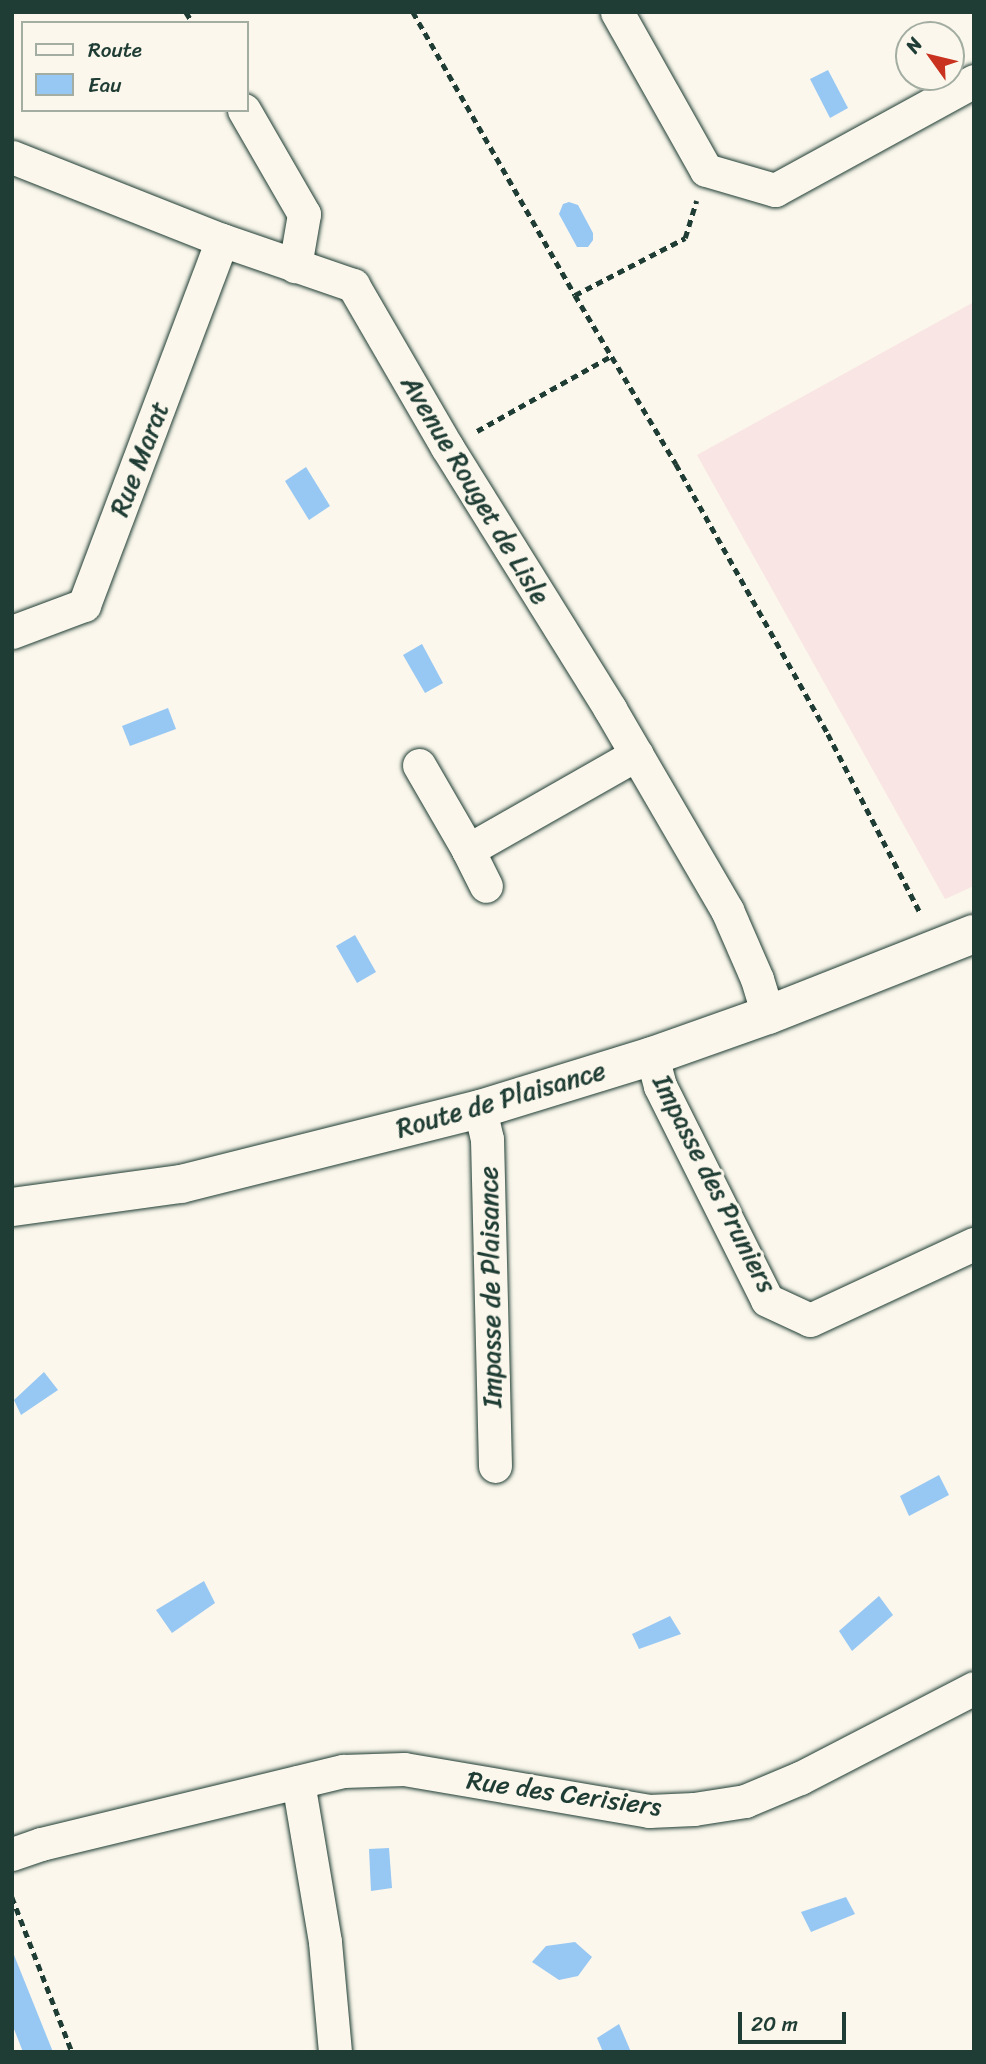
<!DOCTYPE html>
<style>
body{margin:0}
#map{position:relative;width:986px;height:2064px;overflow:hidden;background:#fbf7ec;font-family:Sriracha,sans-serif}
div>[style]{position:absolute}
.built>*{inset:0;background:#f9e5e3}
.water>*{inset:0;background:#97c7f3}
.path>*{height:4.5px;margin-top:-2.25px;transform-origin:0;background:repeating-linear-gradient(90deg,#1f3d34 0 7px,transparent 0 12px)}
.roads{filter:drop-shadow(0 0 2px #1f3d34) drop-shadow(0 0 2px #1f3d34)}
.minor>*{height:33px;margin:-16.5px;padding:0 16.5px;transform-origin:16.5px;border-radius:16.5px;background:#fbf7ec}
.secondary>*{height:38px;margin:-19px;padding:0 19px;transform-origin:19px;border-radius:19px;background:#fbf7ec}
span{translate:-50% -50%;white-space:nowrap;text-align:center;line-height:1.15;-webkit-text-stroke:6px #fbf7ec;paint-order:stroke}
.street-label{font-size:26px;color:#1f3d34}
.frame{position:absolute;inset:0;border:14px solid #1f3d34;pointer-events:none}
.legend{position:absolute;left:21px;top:21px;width:228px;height:91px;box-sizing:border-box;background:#fbf7ec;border:2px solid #a3ada2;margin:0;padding:9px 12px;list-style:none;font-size:21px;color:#1f3d34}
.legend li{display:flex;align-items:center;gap:14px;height:35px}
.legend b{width:35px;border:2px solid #a3ada2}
.north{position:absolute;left:895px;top:21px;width:70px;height:70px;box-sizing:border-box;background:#fbf7ec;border:2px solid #a3ada2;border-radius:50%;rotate:304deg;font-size:19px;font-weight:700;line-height:28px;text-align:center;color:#1f3d34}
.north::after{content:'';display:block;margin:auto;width:24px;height:32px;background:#c8321e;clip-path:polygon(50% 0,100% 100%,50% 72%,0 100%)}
.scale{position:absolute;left:738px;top:2012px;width:108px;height:32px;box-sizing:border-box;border:4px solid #1f3d34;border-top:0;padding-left:9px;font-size:21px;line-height:24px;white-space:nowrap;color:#1f3d34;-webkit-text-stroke:5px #fbf7ec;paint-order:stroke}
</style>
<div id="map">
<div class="built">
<div style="clip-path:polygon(974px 302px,974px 886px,945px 899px,697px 455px)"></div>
</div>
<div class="water">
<div style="clip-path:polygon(828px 70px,848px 108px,830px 118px,810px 79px)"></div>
<div style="clip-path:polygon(569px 202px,578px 205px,593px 233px,593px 240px,588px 247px,577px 247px,559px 214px,563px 204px)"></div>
<div style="clip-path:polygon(306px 467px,330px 506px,309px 520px,285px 481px)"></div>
<div style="clip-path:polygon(422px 644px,443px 683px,425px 693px,403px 655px)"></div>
<div style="clip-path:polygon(168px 708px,176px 729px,130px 746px,122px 726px)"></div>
<div style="clip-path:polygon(355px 935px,376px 972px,357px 983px,336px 946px)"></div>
<div style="clip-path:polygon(44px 1372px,58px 1390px,21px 1415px,14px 1400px)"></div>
<div style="clip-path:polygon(939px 1475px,949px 1495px,909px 1516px,900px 1496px)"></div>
<div style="clip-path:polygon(204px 1581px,215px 1603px,172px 1633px,156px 1610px)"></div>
<div style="clip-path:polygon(879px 1596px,893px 1615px,852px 1651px,839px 1631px)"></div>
<div style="clip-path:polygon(670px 1616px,681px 1634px,639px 1649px,632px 1634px)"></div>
<div style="clip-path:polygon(389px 1848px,392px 1888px,371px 1891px,369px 1849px)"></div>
<div style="clip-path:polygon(846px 1897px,855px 1914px,811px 1932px,801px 1912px)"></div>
<div style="clip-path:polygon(575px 1942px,592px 1957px,578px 1976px,559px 1980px,532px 1962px,546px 1946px)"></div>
<div style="clip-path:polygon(12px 1950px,53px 2052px,23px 2052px,12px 2024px)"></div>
<div style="clip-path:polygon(619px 2024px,631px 2052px,603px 2052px,597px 2038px)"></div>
</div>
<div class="path">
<div style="left:186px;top:12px;width:13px;rotate:58deg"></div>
<div style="left:413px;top:12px;width:326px;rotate:60.2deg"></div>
<div style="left:575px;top:295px;width:197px;rotate:59.1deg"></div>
<div style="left:676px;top:464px;width:310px;rotate:60.6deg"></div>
<div style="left:828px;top:734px;width:203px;rotate:62.7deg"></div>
<div style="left:575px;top:295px;width:124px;rotate:-27.4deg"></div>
<div style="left:685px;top:238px;width:39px;rotate:-73deg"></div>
<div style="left:477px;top:431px;width:154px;rotate:-29.2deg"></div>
<div style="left:12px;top:1897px;width:166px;rotate:68.8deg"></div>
</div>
<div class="roads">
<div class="minor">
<div style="left:617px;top:12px;width:181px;rotate:60.6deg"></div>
<div style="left:706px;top:170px;width:72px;rotate:16.2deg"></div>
<div style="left:775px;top:190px;width:227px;rotate:-28.7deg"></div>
<div style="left:244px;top:110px;width:120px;rotate:60deg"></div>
<div style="left:304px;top:214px;width:53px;rotate:99.8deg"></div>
<div style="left:12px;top:157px;width:226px;rotate:21.6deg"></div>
<div style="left:222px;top:240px;width:139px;rotate:19deg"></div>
<div style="left:353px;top:285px;width:187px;rotate:59.9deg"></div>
<div style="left:447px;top:447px;width:309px;rotate:58.1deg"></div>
<div style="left:610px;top:709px;width:233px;rotate:59.8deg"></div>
<div style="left:727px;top:910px;width:75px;rotate:66.5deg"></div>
<div style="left:757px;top:979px;width:38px;rotate:73deg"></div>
<div style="left:12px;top:632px;width:77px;rotate:-20.6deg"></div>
<div style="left:84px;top:605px;width:390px;rotate:-69.3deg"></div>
<div style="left:419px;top:765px;width:98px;rotate:60deg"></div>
<div style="left:468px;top:850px;width:194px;rotate:-29.6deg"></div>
<div style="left:468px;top:850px;width:40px;rotate:63.4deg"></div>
<div style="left:652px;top:1056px;width:31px;rotate:75deg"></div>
<div style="left:660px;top:1086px;width:239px;rotate:63.4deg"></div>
<div style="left:767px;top:1300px;width:47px;rotate:24.9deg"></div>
<div style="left:810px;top:1320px;width:181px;rotate:-24.9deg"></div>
<div style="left:480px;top:1109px;width:31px;rotate:77deg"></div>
<div style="left:487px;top:1139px;width:327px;rotate:88.6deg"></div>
<div style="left:298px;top:1782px;width:162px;rotate:80.4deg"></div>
<div style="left:325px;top:1942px;width:110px;rotate:84.8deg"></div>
<div style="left:12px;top:1854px;width:31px;rotate:-19deg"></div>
<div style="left:41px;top:1844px;width:311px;rotate:-13.6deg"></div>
<div style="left:343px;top:1771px;width:61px;rotate:-1.9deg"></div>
<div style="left:404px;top:1769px;width:249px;rotate:9.7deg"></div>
<div style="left:649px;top:1811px;width:45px;rotate:-2.5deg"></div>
<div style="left:694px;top:1809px;width:52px;rotate:-8.9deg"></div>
<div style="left:745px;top:1801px;width:60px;rotate:-22.7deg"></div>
<div style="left:800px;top:1778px;width:196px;rotate:-27.3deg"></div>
</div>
<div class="secondary">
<div style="left:12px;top:1207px;width:171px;rotate:-7.8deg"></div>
<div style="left:181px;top:1184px;width:308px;rotate:-14.1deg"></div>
<div style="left:480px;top:1109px;width:180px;rotate:-17.1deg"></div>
<div style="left:652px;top:1056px;width:123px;rotate:-19.5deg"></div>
<div style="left:768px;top:1015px;width:221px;rotate:-21.5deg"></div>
</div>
</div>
<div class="street-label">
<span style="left:140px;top:459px;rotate:-69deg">Rue Marat</span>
<span style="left:475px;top:490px;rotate:59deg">Avenue Rouget de Lisle</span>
<span style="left:501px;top:1100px;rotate:-16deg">Route de Plaisance</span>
<span style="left:714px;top:1184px;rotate:63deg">Impasse des Pruniers</span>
<span style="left:491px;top:1287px;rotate:-91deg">Impasse de Plaisance</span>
<span style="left:564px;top:1794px;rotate:8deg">Rue des Cerisiers</span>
</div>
<div class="frame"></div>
<ul class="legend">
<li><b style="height:9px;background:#fbf7ec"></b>Route</li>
<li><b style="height:19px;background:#97c7f3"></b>Eau</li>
</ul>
<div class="north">N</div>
<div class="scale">20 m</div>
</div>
